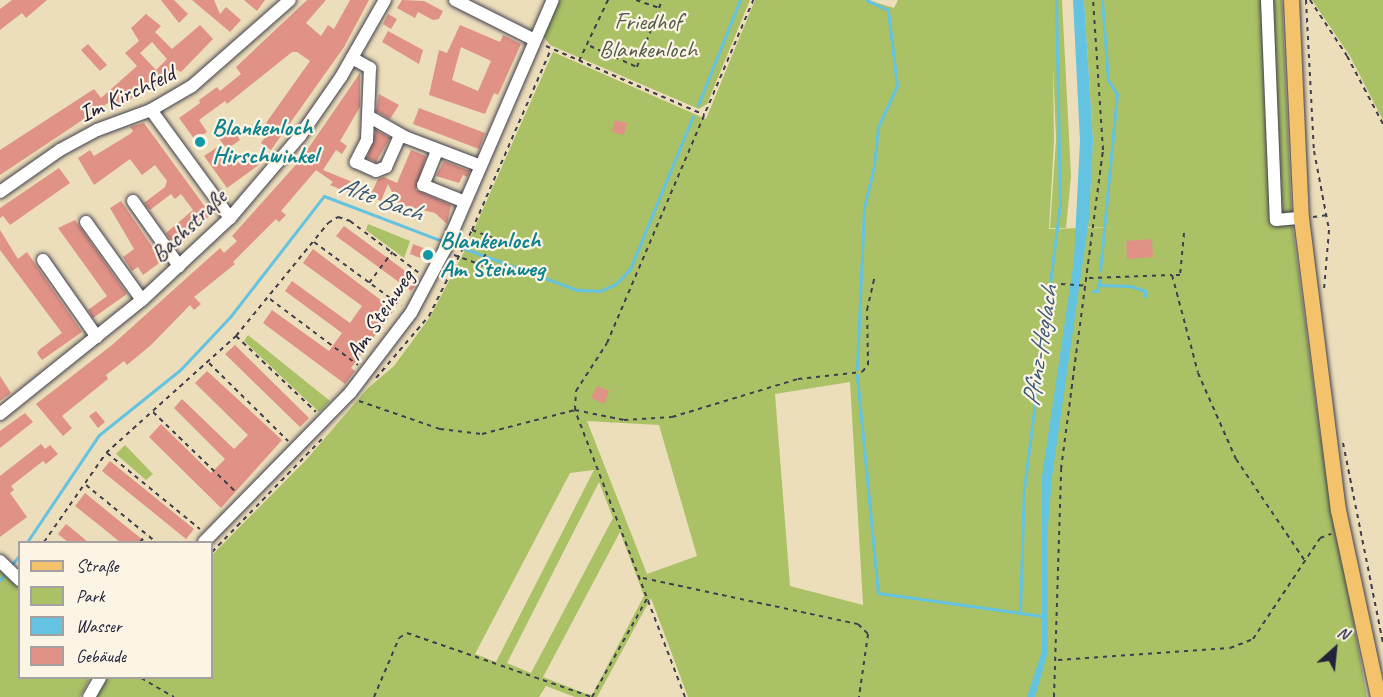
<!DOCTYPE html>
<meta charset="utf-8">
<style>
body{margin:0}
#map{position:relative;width:1383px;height:697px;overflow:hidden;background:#ecdeba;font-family:Caveat,sans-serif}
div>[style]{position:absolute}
.green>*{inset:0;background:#aac166}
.water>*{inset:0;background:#63c3e1}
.stream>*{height:3px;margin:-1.5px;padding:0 1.5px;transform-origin:1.5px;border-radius:1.5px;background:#63c3e1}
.building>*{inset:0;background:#e09286}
.path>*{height:2px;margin-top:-1px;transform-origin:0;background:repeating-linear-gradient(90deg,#403e4e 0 4.5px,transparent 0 9px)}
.roads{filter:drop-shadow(0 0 2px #403e4e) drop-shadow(0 0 2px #403e4e)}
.minor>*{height:12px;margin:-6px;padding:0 6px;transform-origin:6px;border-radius:6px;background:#fff}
.major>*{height:15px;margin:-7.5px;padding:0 7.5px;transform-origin:7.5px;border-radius:7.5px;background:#f3c26a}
.dots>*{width:16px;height:16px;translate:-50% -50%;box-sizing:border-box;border:3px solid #fcf5e5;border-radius:50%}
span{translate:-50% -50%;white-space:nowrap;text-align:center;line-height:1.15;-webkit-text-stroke:4.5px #fcf5e5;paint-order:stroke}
.park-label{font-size:24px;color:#525a4a}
.street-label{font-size:24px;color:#22223b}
.culture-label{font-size:24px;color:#0d838f;font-weight:700}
.left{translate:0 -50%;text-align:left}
.water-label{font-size:26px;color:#395a75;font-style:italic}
.legend{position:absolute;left:18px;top:541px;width:195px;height:138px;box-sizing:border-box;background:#fcf5e5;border:2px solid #a5a1a1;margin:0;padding:8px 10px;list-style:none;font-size:18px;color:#22223b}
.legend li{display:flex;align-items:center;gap:12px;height:30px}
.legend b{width:30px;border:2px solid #a5a1a1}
.north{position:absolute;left:1305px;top:619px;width:60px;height:60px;-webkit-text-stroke:4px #fcf5e5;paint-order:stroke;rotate:27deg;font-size:16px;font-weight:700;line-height:24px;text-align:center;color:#22223b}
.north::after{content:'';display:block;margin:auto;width:21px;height:27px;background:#22223b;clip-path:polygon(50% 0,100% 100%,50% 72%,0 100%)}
</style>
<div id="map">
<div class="green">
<div style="clip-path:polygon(559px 0,750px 0,707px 104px,699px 109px,550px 45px,543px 36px)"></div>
<div style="clip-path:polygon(evenodd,755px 0,868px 0,894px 8px,898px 0,1062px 0,1071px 176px,1066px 228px,1050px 228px,1056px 140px,1053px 65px,1054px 141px,1049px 229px,1114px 227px,1088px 227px,1093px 141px,1084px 0,1282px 0,1292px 223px,1320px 434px,1367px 697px,688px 697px,651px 598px,597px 697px,575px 697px,546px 686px,539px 697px,95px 697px,105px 678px,212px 678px,212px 555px,307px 459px,367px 389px,394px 366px,430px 317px,463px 254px,553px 52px,706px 119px,755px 0,850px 382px,863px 604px,863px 605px,790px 586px,775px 394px,850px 382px,755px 0,587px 421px,659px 425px,697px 556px,647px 574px,587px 421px,755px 0,594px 470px,496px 662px,475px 654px,570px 473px,594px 470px,755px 0,599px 482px,613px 518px,531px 673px,507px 663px,599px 482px,755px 0,620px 532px,644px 596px,592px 695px,584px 693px,543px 677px,620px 532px)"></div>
<div style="clip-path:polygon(1312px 0,1383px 0,1383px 120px,1350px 56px)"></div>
<div style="clip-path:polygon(368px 224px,410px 241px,404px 258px,366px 230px)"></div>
<div style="clip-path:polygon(248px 335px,330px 401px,319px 412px,244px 341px)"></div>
<div style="clip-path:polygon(125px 445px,153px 474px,146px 480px,116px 454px)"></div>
<div style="clip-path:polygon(0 569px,19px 585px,20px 678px,90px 678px,80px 697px,0 697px)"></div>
</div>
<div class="water">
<div style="clip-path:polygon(1073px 0,1084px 0,1093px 141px,1089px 219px,1052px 477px,1047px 539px,1048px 652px,1035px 697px,1027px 697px,1042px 651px,1042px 477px,1074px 260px,1080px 141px)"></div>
</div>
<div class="stream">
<div style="left:698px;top:105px;width:113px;rotate:-68.2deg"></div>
<div style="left:452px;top:244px;width:133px;rotate:20.2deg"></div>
<div style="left:577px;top:290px;width:23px;rotate:2deg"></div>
<div style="left:600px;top:291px;width:17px;rotate:-24deg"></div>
<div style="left:616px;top:284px;width:21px;rotate:-47deg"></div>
<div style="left:630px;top:269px;width:165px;rotate:-67.6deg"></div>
<div style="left:1100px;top:271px;width:178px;rotate:-84.5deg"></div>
<div style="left:1117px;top:94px;width:17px;rotate:-123deg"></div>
<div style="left:1108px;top:80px;width:80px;rotate:-94.3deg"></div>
<div style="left:1098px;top:285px;width:32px;rotate:2deg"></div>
<div style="left:1130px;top:286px;width:16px;rotate:18deg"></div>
<div style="left:1145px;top:291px;width:5px;rotate:90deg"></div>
<div style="left:1093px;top:291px;width:4px"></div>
<div style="left:1097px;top:291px;width:12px;rotate:-76deg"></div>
<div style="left:857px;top:369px;width:161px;rotate:-87.5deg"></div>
<div style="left:864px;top:208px;width:43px;rotate:-76.6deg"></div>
<div style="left:874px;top:166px;width:39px;rotate:-84deg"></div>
<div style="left:878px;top:127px;width:45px;rotate:-65.1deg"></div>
<div style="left:897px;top:86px;width:77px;rotate:-96.8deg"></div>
<div style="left:888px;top:10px;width:23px;rotate:-155deg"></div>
<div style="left:857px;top:375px;width:219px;rotate:84.5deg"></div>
<div style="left:878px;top:593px;width:165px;rotate:8deg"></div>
<div style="left:27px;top:542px;width:129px;rotate:-56.1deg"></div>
<div style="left:99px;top:435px;width:105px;rotate:-38.8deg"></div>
<div style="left:181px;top:369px;width:71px;rotate:-46.7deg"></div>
<div style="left:230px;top:317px;width:153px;rotate:-52.2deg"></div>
<div style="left:324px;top:196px;width:129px;rotate:20.8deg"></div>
<div style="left:10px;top:567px;width:16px;rotate:-52deg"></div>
<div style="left:0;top:580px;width:10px;rotate:-53deg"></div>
<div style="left:1020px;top:613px;width:124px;rotate:-88.2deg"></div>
<div style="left:1024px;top:489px;width:285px;rotate:-82.8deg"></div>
<div style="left:1060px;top:206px;width:206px;rotate:-91.1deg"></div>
</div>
<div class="building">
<div style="clip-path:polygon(12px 0,47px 0,26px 18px,22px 13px,0 30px,0 9px)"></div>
<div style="clip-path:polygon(161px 0,174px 0,188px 14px,179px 23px)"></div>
<div style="clip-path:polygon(192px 0,214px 0,220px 14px,226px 7px,241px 20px,230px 32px)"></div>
<div style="clip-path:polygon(244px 0,265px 0,257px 11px)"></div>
<div style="clip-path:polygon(307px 0,326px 0,306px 23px,321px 36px,328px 25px,334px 29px,350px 0,369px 0,344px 47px,271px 150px,261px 143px,267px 134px,261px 130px,310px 61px,297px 52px,292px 52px,227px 104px,225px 101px,199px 120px,207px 132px,195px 140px,179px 118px,200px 103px,199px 100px,217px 87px,220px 91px,241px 74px,236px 67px)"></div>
<div style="clip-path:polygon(402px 0,424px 1px,443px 11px,439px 19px,433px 20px,418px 12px,415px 18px,397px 8px)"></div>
<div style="clip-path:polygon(evenodd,146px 14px,161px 26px,155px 32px,172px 49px,200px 25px,213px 39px,181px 72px,175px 69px,152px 91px,147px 85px,122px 107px,114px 99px,0 175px,0 150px,94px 89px,101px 98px,137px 66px,125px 53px,139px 41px,131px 28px,146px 14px,152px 42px,167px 59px,156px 70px,140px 53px,152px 42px)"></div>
<div style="clip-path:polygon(388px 14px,397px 19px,391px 29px,383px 24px)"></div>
<div style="clip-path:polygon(evenodd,460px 25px,500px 42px,503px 35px,521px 44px,498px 95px,494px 93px,485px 114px,429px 95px,439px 50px,447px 53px,460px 25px,461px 47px,491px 61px,478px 91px,452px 80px,461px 47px)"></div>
<div style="clip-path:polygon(388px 31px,423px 50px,419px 64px,382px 42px)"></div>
<div style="clip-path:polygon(88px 44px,107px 65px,100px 71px,81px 50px)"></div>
<div style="clip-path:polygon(360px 73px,360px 107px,340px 141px,347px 146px,342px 154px,336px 150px,323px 170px,355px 183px,351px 194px,330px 185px,333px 182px,316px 170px,281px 211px,286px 215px,279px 222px,276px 219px,233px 262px,235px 264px,194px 297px,201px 304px,194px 310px,190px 305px,151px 345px,127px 365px,124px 361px,106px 375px,108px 379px,62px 416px,72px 428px,63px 436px,36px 404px,112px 345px,220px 248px,224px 253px,237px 241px,232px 236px,301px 159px)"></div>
<div style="clip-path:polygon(379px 94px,399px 105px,390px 119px,376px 111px)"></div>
<div style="clip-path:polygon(419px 108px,485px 133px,479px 149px,413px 124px)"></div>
<div style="clip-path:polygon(615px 120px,627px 123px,624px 135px,612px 132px)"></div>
<div style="clip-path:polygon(144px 123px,211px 215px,192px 229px,194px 233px,176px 248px,166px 233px,193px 210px,181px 194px,175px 199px,171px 194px,150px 210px,144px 203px,165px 187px,167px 181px,155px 165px,142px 175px,130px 159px,94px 185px,78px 158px,90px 150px,94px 156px,130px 134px,133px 131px,130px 127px)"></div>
<div style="clip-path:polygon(231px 126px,240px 140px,227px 149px,217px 136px)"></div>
<div style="clip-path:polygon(376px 130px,390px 138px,376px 162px,367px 158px)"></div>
<div style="clip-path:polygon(219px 146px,233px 166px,252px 153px,260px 164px,227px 188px,204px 156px)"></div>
<div style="clip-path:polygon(411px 150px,426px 156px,416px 190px,451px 205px,447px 224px,435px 213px,398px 204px,388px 184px,381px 201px,370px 196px,378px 179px,384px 177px,397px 183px)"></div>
<div style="clip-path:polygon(444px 161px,470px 171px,467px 177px,463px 175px,459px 183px,436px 176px)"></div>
<div style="clip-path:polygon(59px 168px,70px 183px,10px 225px,3px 216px,0 218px,0 208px)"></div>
<div style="clip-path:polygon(121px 201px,162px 261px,143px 275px,138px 267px,132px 271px,123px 257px,134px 249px,110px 208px)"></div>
<div style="clip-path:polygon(75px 220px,127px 294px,93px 318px,88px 310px,107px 296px,58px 228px)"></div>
<div style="clip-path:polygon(344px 226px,419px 281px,411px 291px,336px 236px)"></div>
<div style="clip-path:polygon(0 230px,18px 259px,27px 252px,82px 332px,42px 360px,37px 353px,40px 349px,62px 333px,0 250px)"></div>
<div style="clip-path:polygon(1152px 239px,1153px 257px,1127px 259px,1126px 241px)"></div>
<div style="clip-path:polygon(413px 244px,432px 251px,428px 261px,410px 254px)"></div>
<div style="clip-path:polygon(313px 249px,394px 310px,351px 368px,355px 371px,345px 384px,263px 323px,272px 310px,329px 351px,342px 333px,285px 291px,292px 281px,350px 323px,362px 306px,303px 263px)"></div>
<div style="clip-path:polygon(235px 345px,309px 418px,300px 427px,225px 354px)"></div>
<div style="clip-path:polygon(207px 371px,282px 440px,221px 508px,149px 437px,161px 424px,211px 473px,225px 459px,174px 408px,182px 399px,234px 449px,248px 435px,195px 383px)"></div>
<div style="clip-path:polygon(0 376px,11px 393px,0 401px)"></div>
<div style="clip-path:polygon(597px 386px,609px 391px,604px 404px,591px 398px)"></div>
<div style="clip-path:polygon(96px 411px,105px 422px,98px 428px,89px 416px)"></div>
<div style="clip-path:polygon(25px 413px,33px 422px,0 448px,0 431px)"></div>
<div style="clip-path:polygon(41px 444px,45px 449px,50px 445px,58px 454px,46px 464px,43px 461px,11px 486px,14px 490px,10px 493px,27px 517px,0 537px,0 476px)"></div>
<div style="clip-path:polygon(110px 461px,194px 529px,186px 539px,102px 471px)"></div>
<div style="clip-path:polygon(85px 493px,133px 532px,147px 543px,121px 543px,104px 529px,75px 506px)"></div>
<div style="clip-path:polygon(66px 524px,76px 532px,89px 543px,69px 543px,58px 534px)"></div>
</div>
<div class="path">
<div style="left:636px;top:0;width:24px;rotate:19deg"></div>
<div style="left:1306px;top:0;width:151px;rotate:87deg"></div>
<div style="left:1314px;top:151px;width:80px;rotate:79.2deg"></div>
<div style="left:1329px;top:230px;width:59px;rotate:94.8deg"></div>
<div style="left:1310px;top:0;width:67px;rotate:56.5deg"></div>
<div style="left:1347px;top:56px;width:77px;rotate:62.1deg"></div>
<div style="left:546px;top:46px;width:173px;rotate:23.5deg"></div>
<div style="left:590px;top:46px;width:51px;rotate:24.1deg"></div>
<div style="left:637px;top:67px;width:72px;rotate:-69.5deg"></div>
<div style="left:579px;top:61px;width:68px;rotate:-64.6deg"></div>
<div style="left:1313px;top:217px;width:15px;rotate:-8deg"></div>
<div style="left:472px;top:230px;width:22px;rotate:21deg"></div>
<div style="left:493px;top:238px;width:29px;rotate:115deg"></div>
<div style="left:1184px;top:233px;width:42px;rotate:95.4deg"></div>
<div style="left:1180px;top:275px;width:8px;rotate:180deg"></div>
<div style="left:1172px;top:275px;width:101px;rotate:75.1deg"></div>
<div style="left:1198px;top:373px;width:94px;rotate:66.2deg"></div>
<div style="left:1236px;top:459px;width:123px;rotate:55.9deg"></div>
<div style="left:314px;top:242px;width:108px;rotate:36.3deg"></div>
<div style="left:454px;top:255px;width:35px;rotate:20deg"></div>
<div style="left:1089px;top:278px;width:83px;rotate:-2.1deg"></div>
<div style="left:369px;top:283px;width:39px;rotate:-53deg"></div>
<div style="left:1061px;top:284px;width:26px;rotate:4deg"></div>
<div style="left:270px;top:299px;width:110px;rotate:36.9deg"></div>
<div style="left:236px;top:336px;width:110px;rotate:43.5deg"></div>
<div style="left:209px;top:363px;width:111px;rotate:44.6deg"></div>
<div style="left:376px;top:378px;width:82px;rotate:-49.5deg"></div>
<div style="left:429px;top:316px;width:96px;rotate:-63.4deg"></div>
<div style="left:472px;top:230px;width:197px;rotate:-66.4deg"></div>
<div style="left:359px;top:401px;width:86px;rotate:19.1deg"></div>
<div style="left:440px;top:429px;width:42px;rotate:6.8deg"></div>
<div style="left:482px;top:434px;width:96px;rotate:-14.5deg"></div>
<div style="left:575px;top:410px;width:50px;rotate:11.5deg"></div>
<div style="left:624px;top:420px;width:48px;rotate:-3.6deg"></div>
<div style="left:672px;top:417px;width:132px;rotate:-16.8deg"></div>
<div style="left:798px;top:379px;width:64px;rotate:-6.2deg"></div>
<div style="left:862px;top:372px;width:9px;rotate:-49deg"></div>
<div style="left:868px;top:365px;width:55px;rotate:-91deg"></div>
<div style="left:867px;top:310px;width:35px;rotate:-77deg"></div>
<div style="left:153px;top:412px;width:117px;rotate:44deg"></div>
<div style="left:1343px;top:443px;width:204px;rotate:78.7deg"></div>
<div style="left:107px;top:453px;width:120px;rotate:39.3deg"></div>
<div style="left:86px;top:485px;width:90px;rotate:39.2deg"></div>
<div style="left:44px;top:542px;width:108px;rotate:-55.1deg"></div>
<div style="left:106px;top:453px;width:175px;rotate:-42deg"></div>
<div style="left:236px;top:336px;width:146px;rotate:-50.8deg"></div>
<div style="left:328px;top:223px;width:12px;rotate:-31deg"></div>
<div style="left:338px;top:217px;width:13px;rotate:18deg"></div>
<div style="left:350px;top:221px;width:86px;rotate:37deg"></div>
<div style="left:140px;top:542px;width:9px;rotate:-49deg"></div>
<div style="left:212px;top:552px;width:162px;rotate:-45.8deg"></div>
<div style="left:643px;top:578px;width:220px;rotate:12.1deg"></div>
<div style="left:858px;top:624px;width:14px;rotate:45deg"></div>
<div style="left:868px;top:634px;width:64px;rotate:98.1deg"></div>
<div style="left:1058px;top:660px;width:172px;rotate:-4deg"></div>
<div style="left:1230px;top:648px;width:25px;rotate:-21deg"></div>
<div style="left:1253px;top:639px;width:121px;rotate:-56.4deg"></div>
<div style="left:1320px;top:538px;width:12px;rotate:-20deg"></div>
<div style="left:141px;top:678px;width:38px;rotate:30deg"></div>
<div style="left:374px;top:697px;width:64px;rotate:-67deg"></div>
<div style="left:399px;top:638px;width:9px;rotate:-32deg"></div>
<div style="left:407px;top:633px;width:196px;rotate:19.1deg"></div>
<div style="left:592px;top:697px;width:115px;rotate:-60.8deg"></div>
<div style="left:685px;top:697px;width:307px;rotate:-111deg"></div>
<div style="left:575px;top:410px;width:19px;rotate:-87deg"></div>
<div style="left:576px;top:391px;width:57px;rotate:-57.1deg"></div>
<div style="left:607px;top:343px;width:373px;rotate:-66.9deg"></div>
<div style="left:1054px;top:697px;width:228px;rotate:-88.2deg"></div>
<div style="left:1061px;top:469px;width:322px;rotate:-82.5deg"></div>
<div style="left:1103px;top:150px;width:150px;rotate:-93.8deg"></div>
</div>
<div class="roads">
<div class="minor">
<div style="left:455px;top:0;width:89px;rotate:26.6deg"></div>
<div style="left:1267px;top:0;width:220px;rotate:87.7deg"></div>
<div style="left:1276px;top:220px;width:25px;rotate:-5deg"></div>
<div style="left:352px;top:58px;width:21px;rotate:29deg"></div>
<div style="left:370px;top:68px;width:72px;rotate:92.4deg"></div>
<div style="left:367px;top:140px;width:25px;rotate:117deg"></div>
<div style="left:356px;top:162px;width:22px;rotate:24deg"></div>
<div style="left:376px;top:171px;width:11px;rotate:-22deg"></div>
<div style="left:386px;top:167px;width:35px;rotate:-66deg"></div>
<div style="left:151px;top:110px;width:134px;rotate:53.8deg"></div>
<div style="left:368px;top:116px;width:43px;rotate:29.6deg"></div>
<div style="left:405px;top:137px;width:81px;rotate:20.9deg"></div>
<div style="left:437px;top:151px;width:37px;rotate:112deg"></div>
<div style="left:423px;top:185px;width:45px;rotate:22deg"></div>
<div style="left:0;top:192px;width:73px;rotate:-35deg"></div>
<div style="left:60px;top:150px;width:42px;rotate:-28.4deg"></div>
<div style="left:97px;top:130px;width:58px;rotate:-20.3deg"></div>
<div style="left:151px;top:110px;width:48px;rotate:-30.3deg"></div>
<div style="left:192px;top:86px;width:130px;rotate:-41.3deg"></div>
<div style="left:133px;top:201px;width:80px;rotate:54.7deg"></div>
<div style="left:86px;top:222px;width:96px;rotate:54.3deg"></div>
<div style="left:43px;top:260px;width:94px;rotate:55deg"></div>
<div style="left:0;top:414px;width:182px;rotate:-38.8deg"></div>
<div style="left:142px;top:300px;width:120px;rotate:-43deg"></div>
<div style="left:230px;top:218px;width:108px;rotate:-49.5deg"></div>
<div style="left:300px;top:136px;width:72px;rotate:-55.2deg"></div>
<div style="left:341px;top:77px;width:89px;rotate:-60.3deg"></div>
<div style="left:204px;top:542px;width:209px;rotate:-45.6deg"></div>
<div style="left:350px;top:393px;width:101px;rotate:-52.7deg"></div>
<div style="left:411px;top:313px;width:72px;rotate:-62deg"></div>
<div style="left:445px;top:249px;width:271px;rotate:-66.6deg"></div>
<div style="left:0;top:561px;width:28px;rotate:44deg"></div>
<div style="left:89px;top:697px;width:22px;rotate:-60deg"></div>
</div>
<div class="major">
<div style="left:1291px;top:0;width:218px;rotate:87.4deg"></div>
<div style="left:1301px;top:218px;width:294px;rotate:82.8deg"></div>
<div style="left:1338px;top:510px;width:191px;rotate:77.9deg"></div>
</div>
</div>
<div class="dots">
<div style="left:200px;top:142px;background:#0f9aa8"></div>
<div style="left:428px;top:255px;background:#0f9aa8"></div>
</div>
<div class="park-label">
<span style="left:648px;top:36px">Friedhof<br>Blankenloch</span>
</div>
<div class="street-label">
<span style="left:127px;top:94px;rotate:-25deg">Im Kirchfeld</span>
<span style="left:189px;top:226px;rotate:-44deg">Bachstraße</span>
<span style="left:380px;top:315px;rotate:-56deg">Am Steinweg</span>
</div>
<div class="culture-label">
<span class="left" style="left:212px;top:142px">Blankenloch<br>Hirschwinkel</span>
<span class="left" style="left:440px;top:255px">Blankenloch<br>Am Steinweg</span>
</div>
<div class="water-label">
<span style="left:381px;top:199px;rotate:20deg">Alte Bach</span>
<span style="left:1040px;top:346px;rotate:-81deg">Pfinz-Heglach</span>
</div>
<ul class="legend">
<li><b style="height:8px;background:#f3c26a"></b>Straße</li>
<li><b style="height:16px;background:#aac166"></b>Park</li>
<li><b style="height:16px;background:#63c3e1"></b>Wasser</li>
<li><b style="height:16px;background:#e09286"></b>Gebäude</li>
</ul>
<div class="north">N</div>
</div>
